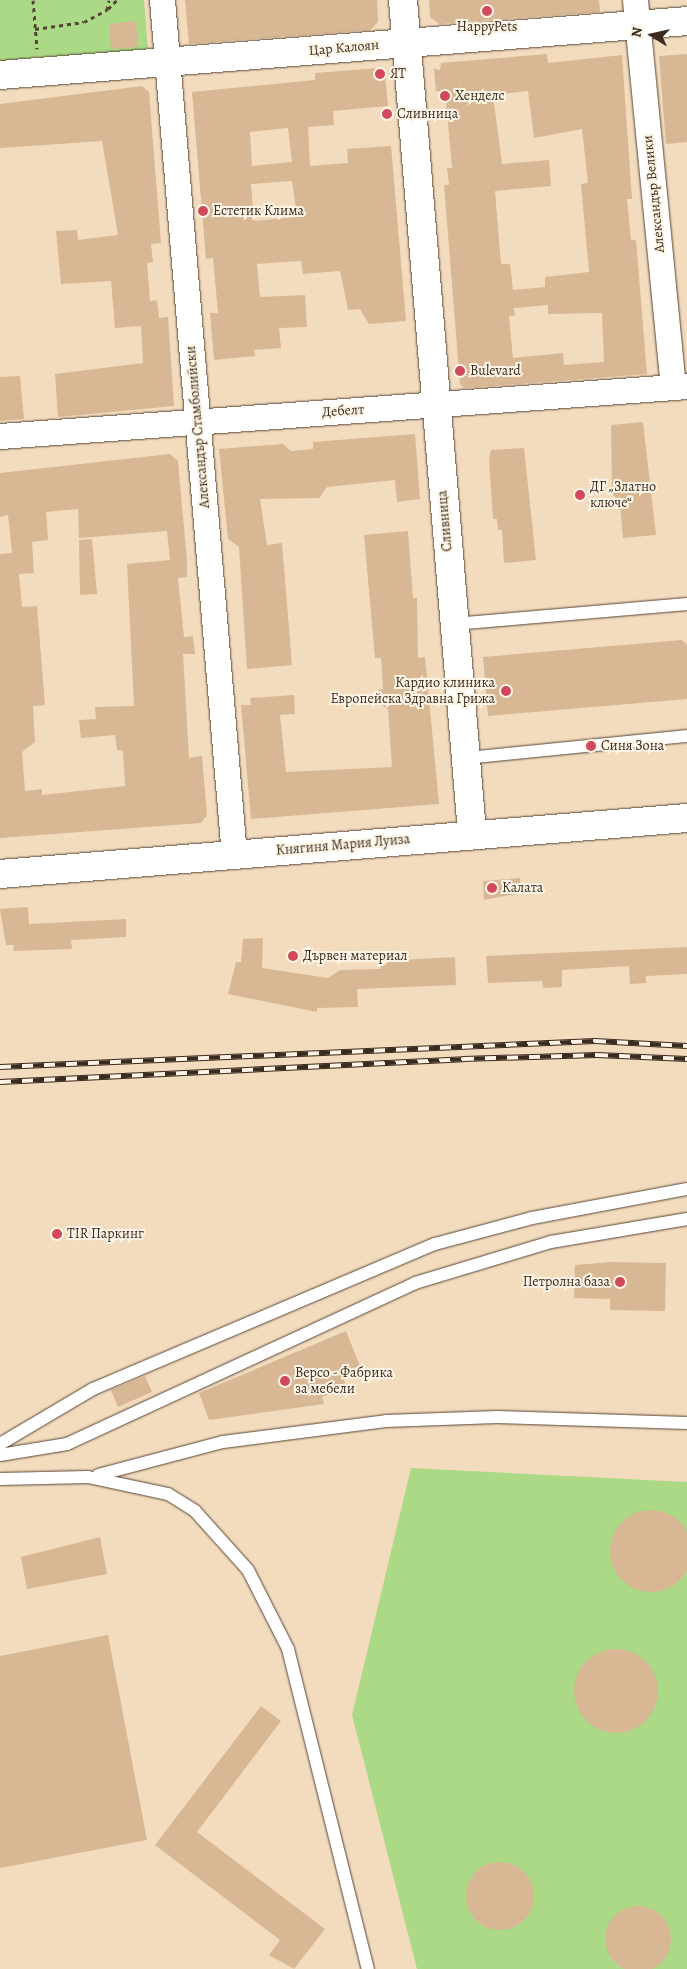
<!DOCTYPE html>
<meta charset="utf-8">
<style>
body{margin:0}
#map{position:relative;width:687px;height:1969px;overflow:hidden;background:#f3dcbe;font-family:Alegreya,serif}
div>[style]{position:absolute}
.green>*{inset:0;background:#abd986}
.building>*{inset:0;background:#d8b794}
.round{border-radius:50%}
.path>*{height:3px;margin-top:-1.5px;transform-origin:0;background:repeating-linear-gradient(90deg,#574536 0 4px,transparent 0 8px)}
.roads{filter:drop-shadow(0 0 1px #574536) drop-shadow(0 0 1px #574536)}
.service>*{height:12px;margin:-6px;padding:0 6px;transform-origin:6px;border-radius:6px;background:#fff}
.minor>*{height:25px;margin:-12.5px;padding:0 12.5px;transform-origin:12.5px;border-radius:12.5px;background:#fff}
.tertiary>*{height:28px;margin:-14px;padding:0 14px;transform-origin:14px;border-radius:14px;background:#fff}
.secondary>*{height:28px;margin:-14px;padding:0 14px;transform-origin:14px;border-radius:14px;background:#fff}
.rail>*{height:5.5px;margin-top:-2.75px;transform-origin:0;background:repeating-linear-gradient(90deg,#fcf5e5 0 11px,#3b2a1e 0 22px);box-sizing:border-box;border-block:1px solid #3b2a1e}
.dots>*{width:14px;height:14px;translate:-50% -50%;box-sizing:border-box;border:2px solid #fcf5e5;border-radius:50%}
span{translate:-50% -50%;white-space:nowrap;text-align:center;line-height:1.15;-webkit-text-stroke:4px #fcf5e5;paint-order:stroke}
.poi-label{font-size:14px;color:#3b2a1e}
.left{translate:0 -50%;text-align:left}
.right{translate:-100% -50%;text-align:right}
.street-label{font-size:14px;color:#3b2a1e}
.north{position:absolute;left:627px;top:10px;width:50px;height:50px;-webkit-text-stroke:4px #fcf5e5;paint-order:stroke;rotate:280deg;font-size:14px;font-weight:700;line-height:20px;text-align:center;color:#3b2a1e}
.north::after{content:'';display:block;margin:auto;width:18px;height:22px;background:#3b2a1e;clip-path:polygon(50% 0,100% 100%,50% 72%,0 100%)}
</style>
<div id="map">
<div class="green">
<div style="clip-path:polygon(0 0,144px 0,148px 51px,0 63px)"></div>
<div style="clip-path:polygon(411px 1468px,687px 1482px,687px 1969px,417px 1969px,352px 1715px)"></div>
</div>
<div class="building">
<div style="clip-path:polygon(185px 0,377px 0,378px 22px,370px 30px,189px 44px)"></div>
<div style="clip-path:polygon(429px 0,599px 0,600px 12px,439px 24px,430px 17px)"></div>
<div style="clip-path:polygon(136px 21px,138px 47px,111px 49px,109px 24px)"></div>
<div style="clip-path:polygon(evenodd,547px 54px,548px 63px,622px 55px,632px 199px,627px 199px,631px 240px,636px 240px,647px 374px,464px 388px,460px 384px,444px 185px,449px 185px,447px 168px,452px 168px,445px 91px,436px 91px,434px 69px,440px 70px,441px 63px,547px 54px,528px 91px,534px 138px,582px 129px,588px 183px,581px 184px,589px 272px,545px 277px,545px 287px,513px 290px,510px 264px,501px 264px,495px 191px,551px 186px,549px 160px,502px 164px,493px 95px,528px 91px,547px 54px,548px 305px,548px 314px,602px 313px,604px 362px,564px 365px,563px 353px,513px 358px,509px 316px,515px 316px,514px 308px,548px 305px)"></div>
<div style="clip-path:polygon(687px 54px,687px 142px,666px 144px,659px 56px)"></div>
<div style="clip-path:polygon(evenodd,379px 68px,385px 73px,388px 106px,333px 111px,334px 125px,308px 127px,310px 166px,348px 163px,347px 149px,391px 146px,406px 321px,369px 324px,360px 309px,348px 310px,340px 271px,303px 274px,301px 261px,257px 264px,260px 297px,305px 295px,307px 327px,279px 328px,281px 348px,254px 350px,255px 356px,214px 360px,210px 313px,218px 313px,213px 258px,206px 259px,192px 92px,315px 80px,315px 73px,379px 68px,288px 128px,292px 162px,252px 166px,250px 132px,288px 128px,379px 68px,292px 181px,297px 217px,254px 221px,251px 184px,292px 181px)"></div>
<div style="clip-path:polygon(142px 86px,149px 92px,161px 243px,151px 244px,153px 262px,147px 263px,150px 301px,157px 300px,159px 318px,168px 317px,174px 406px,58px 417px,55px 374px,143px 363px,141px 326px,115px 328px,111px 281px,61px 284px,56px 231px,77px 230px,78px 240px,118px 235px,102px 141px,0 148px,0 104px)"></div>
<div style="clip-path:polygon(20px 376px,24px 419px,0 421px,0 377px)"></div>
<div style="clip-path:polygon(643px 422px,656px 535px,623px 538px,620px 504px,612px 493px,611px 425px)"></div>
<div style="clip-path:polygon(415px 434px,420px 499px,397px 502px,395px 480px,327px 487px,319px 498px,260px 499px,267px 545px,282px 543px,292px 665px,247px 669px,239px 547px,228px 539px,219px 449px,283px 444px,291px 451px,313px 449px,313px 442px)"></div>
<div style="clip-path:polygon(524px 448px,536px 560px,504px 563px,502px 530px,498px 530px,497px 519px,493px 519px,489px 460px,491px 450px)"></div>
<div style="clip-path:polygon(evenodd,170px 454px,178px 461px,187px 561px,187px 577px,178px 578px,184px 637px,193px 636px,195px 654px,183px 654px,189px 758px,202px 756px,207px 815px,201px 823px,0 838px,0 554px,12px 553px,8px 515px,0 517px,0 473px,170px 454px,78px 509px,79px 538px,167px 531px,170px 560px,127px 564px,134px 706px,95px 707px,96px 719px,79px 720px,81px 738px,115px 735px,117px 750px,123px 751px,125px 786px,42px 795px,42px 789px,25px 791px,22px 752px,35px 742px,33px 706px,45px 705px,37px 606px,22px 607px,19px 574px,34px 573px,32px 542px,48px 540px,46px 512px,78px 509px)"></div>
<div style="clip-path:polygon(408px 531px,413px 598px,417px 598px,418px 658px,425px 657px,439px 804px,251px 819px,241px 705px,251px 705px,250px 698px,294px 695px,295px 714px,280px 715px,286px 772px,392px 767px,388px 710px,379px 701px,378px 690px,383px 689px,381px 658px,375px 658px,364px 535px)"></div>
<div style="clip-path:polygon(92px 539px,97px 594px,80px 595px,79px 540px)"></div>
<div style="clip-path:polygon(682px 640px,687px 645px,687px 699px,488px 716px,483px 657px)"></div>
<div style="clip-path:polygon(520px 878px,521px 893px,484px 900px,483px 881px)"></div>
<div style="clip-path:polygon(28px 907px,29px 924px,126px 919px,126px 937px,71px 940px,72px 949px,13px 951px,14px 945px,6px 945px,0 909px)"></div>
<div style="clip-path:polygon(263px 938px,262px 968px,328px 978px,340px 970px,381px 969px,381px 961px,455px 957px,456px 985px,357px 989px,358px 1007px,317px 1008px,317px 1012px,228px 994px,236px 962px,241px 962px,243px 939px)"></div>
<div style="clip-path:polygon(687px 947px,687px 974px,646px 976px,646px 983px,630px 984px,629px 966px,562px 970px,562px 987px,543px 988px,542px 981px,488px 983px,486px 956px)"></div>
<div style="clip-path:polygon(611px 1262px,666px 1263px,665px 1311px,610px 1310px,610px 1299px,574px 1298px,575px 1265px)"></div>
<div style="clip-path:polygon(346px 1331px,360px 1366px,342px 1374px,347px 1389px,322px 1397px,324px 1404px,209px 1420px,199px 1393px)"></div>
<div style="clip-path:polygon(145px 1376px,152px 1392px,118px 1407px,111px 1390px)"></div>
<div class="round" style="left:610px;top:1510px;width:82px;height:82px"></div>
<div style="clip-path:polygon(100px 1537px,107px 1574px,27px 1589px,21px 1557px)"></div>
<div style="clip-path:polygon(108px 1635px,147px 1840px,0 1868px,0 1656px)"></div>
<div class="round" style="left:574px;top:1649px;width:84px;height:84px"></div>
<div style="clip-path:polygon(261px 1706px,281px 1721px,197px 1832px,325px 1929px,294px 1969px,269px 1955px,280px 1940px,155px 1845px)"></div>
<div class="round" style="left:466px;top:1862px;width:68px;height:68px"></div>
<div class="round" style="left:605px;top:1906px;width:66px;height:66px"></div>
</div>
<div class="path">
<div style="left:33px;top:0;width:49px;rotate:85.3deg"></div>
<div style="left:108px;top:9px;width:13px;rotate:-45deg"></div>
<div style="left:35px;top:29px;width:49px;rotate:-8.1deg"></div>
<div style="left:84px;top:22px;width:26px;rotate:-28deg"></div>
<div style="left:107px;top:10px;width:10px;rotate:-79deg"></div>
</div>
<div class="roads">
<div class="service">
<div style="left:454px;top:624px;width:234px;rotate:-4.9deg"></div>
<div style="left:466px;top:758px;width:222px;rotate:-5.7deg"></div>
<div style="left:0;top:1444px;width:108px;rotate:-30.6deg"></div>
<div style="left:93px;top:1389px;width:371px;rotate:-23deg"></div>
<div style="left:435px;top:1244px;width:100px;rotate:-15deg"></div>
<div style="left:532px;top:1218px;width:158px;rotate:-10.6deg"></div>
<div style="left:0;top:1455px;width:68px;rotate:-9.3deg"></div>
<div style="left:67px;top:1444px;width:383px;rotate:-24.8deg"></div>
<div style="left:415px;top:1283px;width:142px;rotate:-16.8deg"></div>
<div style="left:551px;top:1242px;width:138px;rotate:-9.6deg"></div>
<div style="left:98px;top:1475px;width:129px;rotate:-14.8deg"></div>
<div style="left:223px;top:1442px;width:164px;rotate:-7.3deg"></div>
<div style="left:386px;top:1421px;width:111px;rotate:-2.1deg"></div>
<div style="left:497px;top:1417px;width:190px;rotate:1.8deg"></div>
<div style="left:0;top:1479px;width:88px;rotate:-1.3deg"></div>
<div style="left:88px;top:1477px;width:82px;rotate:12deg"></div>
<div style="left:168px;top:1494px;width:32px;rotate:32deg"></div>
<div style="left:195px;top:1511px;width:79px;rotate:48.1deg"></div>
<div style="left:248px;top:1570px;width:89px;rotate:63.1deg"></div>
<div style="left:288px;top:1649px;width:330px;rotate:76deg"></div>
</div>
<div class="minor">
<div style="left:162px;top:0;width:858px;rotate:85.19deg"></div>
<div style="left:635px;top:0;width:389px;rotate:84.4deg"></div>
<div style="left:0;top:436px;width:689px;rotate:-4.16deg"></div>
</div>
<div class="tertiary">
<div style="left:403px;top:0;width:836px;rotate:85.26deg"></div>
<div style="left:0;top:75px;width:689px;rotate:-4.49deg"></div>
</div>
<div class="secondary">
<div style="left:0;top:874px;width:689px;rotate:-4.66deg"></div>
</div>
</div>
<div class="rail">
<div style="left:0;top:1067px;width:596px;rotate:-2.5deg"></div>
<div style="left:595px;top:1041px;width:92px;rotate:3.1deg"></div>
<div style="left:0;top:1082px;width:464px;rotate:-2.8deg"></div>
<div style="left:463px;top:1059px;width:134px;rotate:-1.7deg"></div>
<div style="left:597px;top:1055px;width:90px;rotate:2.5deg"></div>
</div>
<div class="dots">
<div style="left:487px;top:11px;background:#d1495b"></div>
<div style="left:380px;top:74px;background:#d1495b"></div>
<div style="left:445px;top:96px;background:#d1495b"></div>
<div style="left:387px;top:114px;background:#d1495b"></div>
<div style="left:203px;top:211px;background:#d1495b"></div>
<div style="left:460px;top:371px;background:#d1495b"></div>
<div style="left:580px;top:495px;background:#d1495b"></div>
<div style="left:506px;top:691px;background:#d1495b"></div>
<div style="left:591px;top:746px;background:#d1495b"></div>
<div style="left:492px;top:888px;background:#d1495b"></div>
<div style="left:293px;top:956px;background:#d1495b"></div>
<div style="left:57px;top:1234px;background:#d1495b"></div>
<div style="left:620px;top:1282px;background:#d1495b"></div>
<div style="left:285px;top:1381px;background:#d1495b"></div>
</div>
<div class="poi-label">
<span style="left:487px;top:27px">HappyPets</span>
<span class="left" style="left:390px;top:74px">ЯТ</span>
<span class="left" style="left:455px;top:96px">Хенделс</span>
<span class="left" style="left:397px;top:114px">Сливница</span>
<span class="left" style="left:213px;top:211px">Естетик Клима</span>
<span class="left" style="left:470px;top:371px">Bulevard</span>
<span class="left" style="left:590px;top:495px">ДГ „Златно<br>ключе“</span>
<span class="right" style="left:495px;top:691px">Кардио клиника<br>Европейска Здравна Грижа</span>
<span class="left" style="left:601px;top:746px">Синя Зона</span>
<span class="left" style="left:502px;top:888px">Калата</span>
<span class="left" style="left:303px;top:956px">Дървен материал</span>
<span class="left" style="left:67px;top:1234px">TIR Паркинг</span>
<span class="right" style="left:610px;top:1282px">Петролна база</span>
<span class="left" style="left:295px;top:1381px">Версо - Фабрика<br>за мебели</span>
</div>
<div class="street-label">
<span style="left:344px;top:48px;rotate:-5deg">Цар Калоян</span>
<span style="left:654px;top:194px;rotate:-96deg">Александър Велики</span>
<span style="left:343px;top:411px;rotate:-4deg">Дебелт</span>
<span style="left:198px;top:427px;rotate:-95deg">Александър Стамболийски</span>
<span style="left:445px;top:521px;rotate:-95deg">Сливница</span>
<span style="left:343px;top:845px;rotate:-5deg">Княгиня Мария Луиза</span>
</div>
<div class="north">N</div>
</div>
